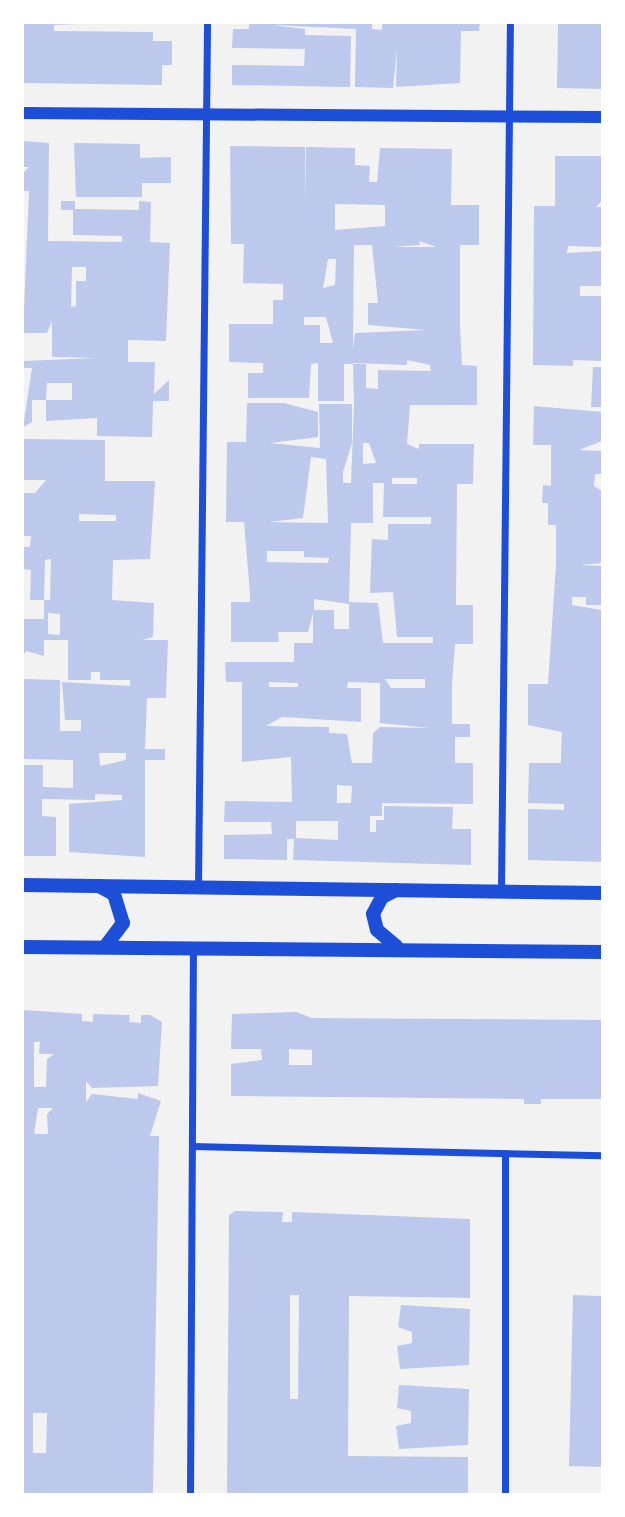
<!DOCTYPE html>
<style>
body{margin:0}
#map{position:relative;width:625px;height:1517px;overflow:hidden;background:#f2f2f2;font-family:"PT Sans Narrow",sans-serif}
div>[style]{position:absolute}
.building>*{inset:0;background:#bdc9ec}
.minor>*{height:7px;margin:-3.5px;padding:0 3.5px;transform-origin:3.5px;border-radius:3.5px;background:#1d4ed8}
.tertiary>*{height:12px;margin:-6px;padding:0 6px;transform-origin:6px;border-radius:6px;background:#1d4ed8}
.secondary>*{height:14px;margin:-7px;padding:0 7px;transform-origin:7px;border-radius:7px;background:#1d4ed8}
span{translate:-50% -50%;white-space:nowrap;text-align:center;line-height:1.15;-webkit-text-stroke:5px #fff;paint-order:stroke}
.frame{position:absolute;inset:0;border:24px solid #fff;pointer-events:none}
</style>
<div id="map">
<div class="building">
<div style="clip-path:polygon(23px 23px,104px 23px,54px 25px,54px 31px,153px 32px,153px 41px,172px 41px,172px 65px,162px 65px,162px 85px,23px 83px)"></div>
<div style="clip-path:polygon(249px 23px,372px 23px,372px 29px,382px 30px,382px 23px,480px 23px,479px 31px,461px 31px,460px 83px,396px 87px,397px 49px,393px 88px,355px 87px,356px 29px,272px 25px,305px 29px,305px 35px,351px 36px,350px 87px,232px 85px,232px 65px,304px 66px,305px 49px,232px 48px,233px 29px,249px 29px)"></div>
<div style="clip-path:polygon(558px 23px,602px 23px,602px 89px,557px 88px)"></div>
<div style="clip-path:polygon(evenodd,23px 141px,49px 143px,48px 241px,122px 242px,122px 236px,73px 235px,73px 210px,61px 210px,61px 201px,75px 201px,75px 209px,139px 210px,139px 201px,151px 202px,150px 242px,170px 243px,166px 341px,128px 340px,128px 362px,155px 362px,154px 394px,169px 380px,169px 401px,153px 401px,152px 437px,97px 436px,97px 418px,46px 421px,46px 400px,72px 400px,72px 383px,47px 383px,46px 400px,32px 400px,32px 422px,23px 427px,32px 368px,23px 368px,23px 361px,96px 358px,52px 357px,52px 321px,47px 333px,23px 333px,29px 191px,23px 191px,23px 173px,29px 167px,23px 167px,23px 141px,72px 267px,86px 267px,86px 281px,76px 281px,76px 306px,71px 307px,72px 267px)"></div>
<div style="clip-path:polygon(74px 143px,140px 144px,140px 158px,171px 157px,171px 183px,142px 183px,142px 197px,76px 197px)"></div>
<div style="clip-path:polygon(evenodd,230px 146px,305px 147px,305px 204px,306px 147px,355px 148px,355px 165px,370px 166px,369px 182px,377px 182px,380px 148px,452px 149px,451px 205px,479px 205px,479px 245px,460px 245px,460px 326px,462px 365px,477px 366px,477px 405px,410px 405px,407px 444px,419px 449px,419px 444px,474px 444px,473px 484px,457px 484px,456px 605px,473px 605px,473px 644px,455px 644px,452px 684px,452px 724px,470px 724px,470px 737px,455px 737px,455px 763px,473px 763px,473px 804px,382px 803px,382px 816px,370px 816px,370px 832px,376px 832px,376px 820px,384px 820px,384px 806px,453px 807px,452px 829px,471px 829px,471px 865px,293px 860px,294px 839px,287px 839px,287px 860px,224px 859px,224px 835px,272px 834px,271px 822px,224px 822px,225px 801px,292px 802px,291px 757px,242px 762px,242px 682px,226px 682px,225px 662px,294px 662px,294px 643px,313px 643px,313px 613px,308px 632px,278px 632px,279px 642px,231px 642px,231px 602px,250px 602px,250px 594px,244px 522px,226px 522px,227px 442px,246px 442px,247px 403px,284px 403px,318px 412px,318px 437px,270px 443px,320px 448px,319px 404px,352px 404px,352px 443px,343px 472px,343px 483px,351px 483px,354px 404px,353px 364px,344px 364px,344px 401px,318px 401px,318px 363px,311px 364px,309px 398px,248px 398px,248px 373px,263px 373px,263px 363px,229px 362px,229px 324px,273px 324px,273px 300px,283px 300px,283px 284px,292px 284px,243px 283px,244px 244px,231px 244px,230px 146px,335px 204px,385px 205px,385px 226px,335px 230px,335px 204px,230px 146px,419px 241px,436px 247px,393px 247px,420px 245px,419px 241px,230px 146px,354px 245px,372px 245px,378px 303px,368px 303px,368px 325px,426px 330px,355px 333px,353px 348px,354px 245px,230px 146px,328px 259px,336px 259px,335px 285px,323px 288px,328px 259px,230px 146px,304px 317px,326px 317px,333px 343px,320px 343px,320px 325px,304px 325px,304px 317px,230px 146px,407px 360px,430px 365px,431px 371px,378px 370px,378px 389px,366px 388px,366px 364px,353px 364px,353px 363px,407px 365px,407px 360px,230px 146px,363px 443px,369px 443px,376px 463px,363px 464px,363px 443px,230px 146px,311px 457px,326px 459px,328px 523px,269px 522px,303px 518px,311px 457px,230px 146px,392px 478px,417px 478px,417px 484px,392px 484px,392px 478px,230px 146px,373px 483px,384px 483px,383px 517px,431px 517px,431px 524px,388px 524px,388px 540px,372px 539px,370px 593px,393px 592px,397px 637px,433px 637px,433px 643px,383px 643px,378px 603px,349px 602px,351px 523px,373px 523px,373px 483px,230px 146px,267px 551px,304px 551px,304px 557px,329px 558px,328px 563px,267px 562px,267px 551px,230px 146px,314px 599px,349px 604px,349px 629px,334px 629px,334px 610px,314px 610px,314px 599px,230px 146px,385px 679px,425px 679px,425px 688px,391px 688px,385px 679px,230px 146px,269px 682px,298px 683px,298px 687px,269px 687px,269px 682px,230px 146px,348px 682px,380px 683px,380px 723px,430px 728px,380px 727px,373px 733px,372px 763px,352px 763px,347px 734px,329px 733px,329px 727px,266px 726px,282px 717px,361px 722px,361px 688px,347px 688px,348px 682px,230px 146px,337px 785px,352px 786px,351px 803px,337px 803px,337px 785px,230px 146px,296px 821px,338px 821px,338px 840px,296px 838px,296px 821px)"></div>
<div style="clip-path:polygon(555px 156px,602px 156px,602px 201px,596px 207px,602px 207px,602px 247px,568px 246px,567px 253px,602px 251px,602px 286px,580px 286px,580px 296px,602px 296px,602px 361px,573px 360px,573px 366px,533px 365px,534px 206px,555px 206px)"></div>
<div style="clip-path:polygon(593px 367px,602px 367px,602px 407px,591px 407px)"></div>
<div style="clip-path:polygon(534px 406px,602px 412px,602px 441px,579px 450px,602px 451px,602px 474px,595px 474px,594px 486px,602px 491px,602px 563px,580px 565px,602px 566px,602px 605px,586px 605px,586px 597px,572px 597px,572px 605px,602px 610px,602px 862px,528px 860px,528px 809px,564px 810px,564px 804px,528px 803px,529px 763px,561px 763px,561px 752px,562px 732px,528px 725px,528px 684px,548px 684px,556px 565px,556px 525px,548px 525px,548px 503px,542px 503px,543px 485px,551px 486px,551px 445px,533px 445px)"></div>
<div style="clip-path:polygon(evenodd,23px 439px,105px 440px,105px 481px,155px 481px,150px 559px,113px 560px,112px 600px,154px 603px,153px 637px,143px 640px,168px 640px,166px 698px,147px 698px,145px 749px,165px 749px,165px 760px,145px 760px,145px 857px,69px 852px,69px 804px,122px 800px,122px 795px,95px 794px,95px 800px,42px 799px,42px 816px,56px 817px,56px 856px,23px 856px,23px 765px,43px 765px,43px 787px,73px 788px,73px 760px,23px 759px,23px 679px,60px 680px,60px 731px,81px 731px,81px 720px,65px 720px,62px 682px,130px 686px,130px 680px,100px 680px,100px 672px,91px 672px,91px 680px,68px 680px,68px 640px,44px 640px,44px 656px,26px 651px,23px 657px,23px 619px,44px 619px,44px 600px,30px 600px,31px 570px,23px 569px,23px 547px,30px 547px,31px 536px,23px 536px,23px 493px,35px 493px,46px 480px,23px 480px,23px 439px,79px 514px,116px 515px,116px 521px,79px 521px,79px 514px,23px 439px,51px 559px,50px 600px,44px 600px,45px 560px,51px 559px,23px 439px,48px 613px,60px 614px,60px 635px,48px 634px,48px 613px,23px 439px,99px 753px,126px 753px,126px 760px,100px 766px,99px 753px)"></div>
<div style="clip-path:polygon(evenodd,23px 1010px,82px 1014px,82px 1021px,93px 1022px,93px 1014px,130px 1015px,129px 1022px,141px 1023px,141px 1015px,150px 1015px,162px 1022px,158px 1086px,92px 1088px,86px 1081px,86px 1102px,92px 1094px,138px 1099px,138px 1093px,161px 1101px,150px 1136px,159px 1136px,153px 1494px,23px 1494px,23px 1010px,34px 1042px,40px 1042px,39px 1054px,54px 1054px,47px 1059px,46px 1087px,34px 1087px,34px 1042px,23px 1010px,38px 1108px,53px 1108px,47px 1114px,48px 1134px,34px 1134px,38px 1108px,23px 1010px,33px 1413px,47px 1413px,46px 1453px,33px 1453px,33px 1413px)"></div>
<div style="clip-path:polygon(evenodd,296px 1012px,312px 1018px,602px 1020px,602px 1099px,541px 1099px,541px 1104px,524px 1104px,524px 1099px,231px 1096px,231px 1064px,262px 1060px,261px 1049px,231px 1049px,232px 1014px,296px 1012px,289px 1049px,312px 1050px,312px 1065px,289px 1065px,289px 1049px)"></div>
<div style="clip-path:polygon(evenodd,235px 1211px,283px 1212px,282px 1222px,292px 1222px,292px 1212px,470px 1219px,470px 1298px,349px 1296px,348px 1456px,468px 1457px,468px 1494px,227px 1494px,229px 1215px,235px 1211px,290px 1295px,299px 1295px,298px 1399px,290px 1399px,290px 1295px)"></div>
<div style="clip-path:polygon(573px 1295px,602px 1296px,602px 1467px,569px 1466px)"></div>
<div style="clip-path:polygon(401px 1305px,470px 1309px,469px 1365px,400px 1369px,397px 1346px,412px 1343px,412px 1332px,398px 1327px)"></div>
<div style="clip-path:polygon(399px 1385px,469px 1389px,468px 1445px,399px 1449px,396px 1426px,411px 1423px,411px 1411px,397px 1408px)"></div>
</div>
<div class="minor">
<div style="left:198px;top:887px;width:864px;rotate:-89.4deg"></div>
<div style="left:501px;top:890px;width:867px;rotate:-89.41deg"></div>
<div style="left:192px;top:1146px;width:410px;rotate:1.3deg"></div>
<div style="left:190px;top:1494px;width:546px;rotate:-89.69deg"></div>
<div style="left:505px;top:1494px;width:341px;rotate:-90deg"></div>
</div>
<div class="tertiary">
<div style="left:23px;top:113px;width:579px;rotate:0.4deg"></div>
</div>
<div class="secondary">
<div style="left:23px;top:885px;width:579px;rotate:0.79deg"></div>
<div style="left:99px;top:886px;width:17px;rotate:28deg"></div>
<div style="left:114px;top:894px;width:30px;rotate:73deg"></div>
<div style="left:123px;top:923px;width:30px;rotate:127deg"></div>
<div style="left:396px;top:890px;width:16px;rotate:153deg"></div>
<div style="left:382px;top:897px;width:19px;rotate:118deg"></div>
<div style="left:373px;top:914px;width:16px;rotate:76deg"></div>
<div style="left:377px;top:930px;width:25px;rotate:40deg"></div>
<div style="left:23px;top:947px;width:579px;rotate:0.49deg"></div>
</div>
<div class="frame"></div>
</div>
